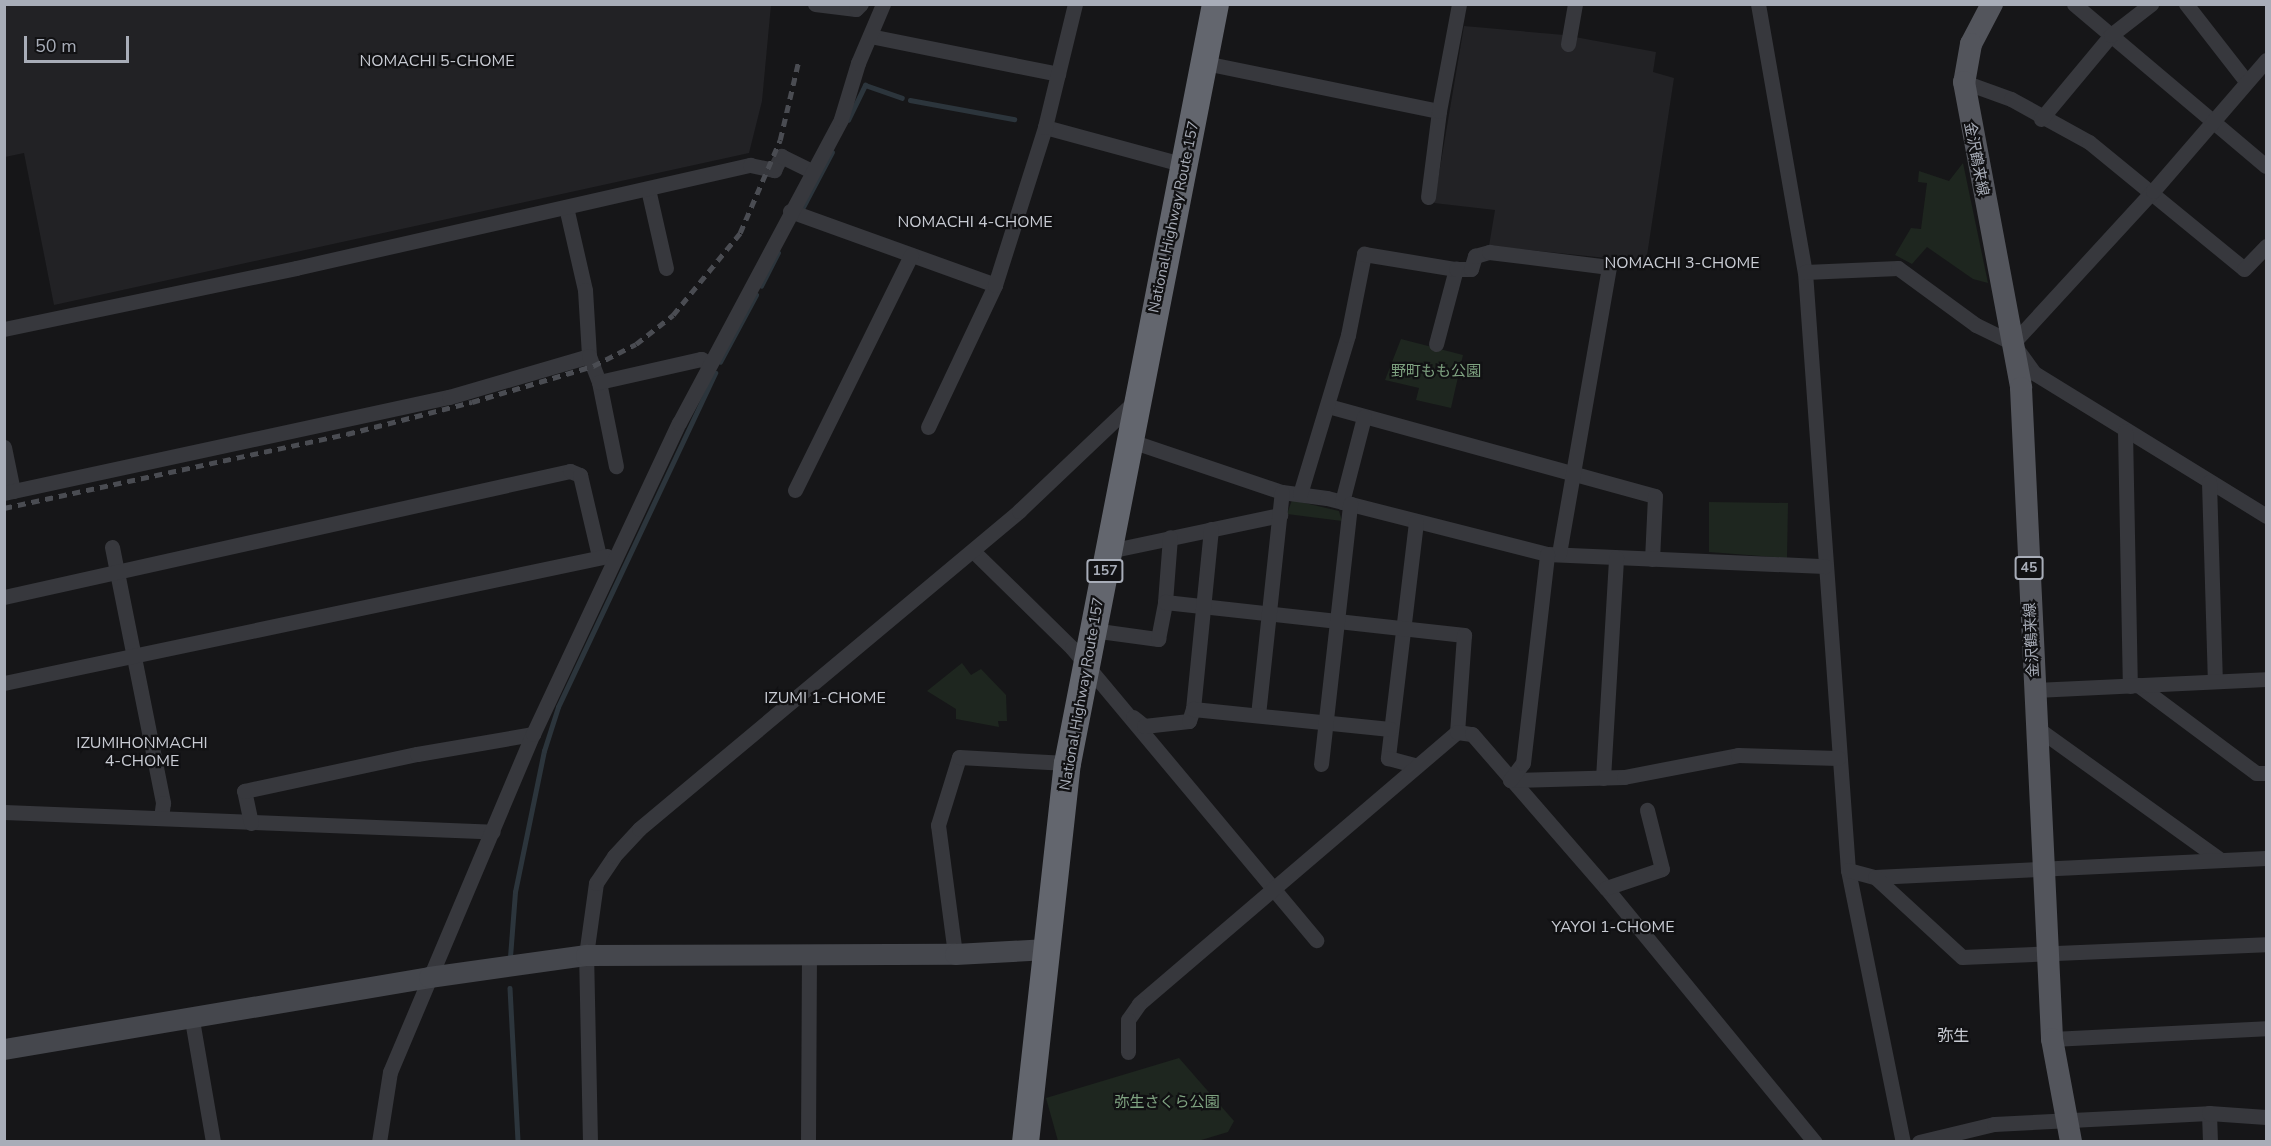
<!DOCTYPE html>
<meta charset="utf-8">
<style>
body{margin:0}
#map{position:relative;width:2271px;height:1146px;overflow:hidden;background:#161618;font-family:"Nunito Sans","Noto Sans JP",sans-serif}
div>[style]{position:absolute}
.built>*{inset:0;background:#222225}
.green>*{inset:0;background:#1e261f}
.stream>*{height:4.5px;margin:-2.25px;padding:0 2.25px;transform-origin:2.25px;border-radius:2.25px;background:#2c353c}
.street>*{height:15px;margin:-7.5px;padding:0 7.5px;transform-origin:7.5px;border-radius:7.5px;background:#37383d}
.secondary>*{height:21px;margin:-10.5px;padding:0 10.5px;transform-origin:10.5px;border-radius:10.5px;background:#45474d}
.primary>*{height:22px;margin:-11px;padding:0 11px;transform-origin:11px;border-radius:11px;background:#53555c}
.highway>*{height:27px;margin:-13.5px;padding:0 13.5px;transform-origin:13.5px;border-radius:13.5px;background:#63666e}
.rail>*{height:4.5px;margin-top:-2.25px;transform-origin:0;background:repeating-linear-gradient(90deg,#4a4c52 0 8px,transparent 0 14px)}
span{translate:-50% -50%;white-space:nowrap;text-align:center;line-height:1.15;-webkit-text-stroke:4.5px #111113;paint-order:stroke}
.shield-label span{padding:2px 4px;background:#111113;border:2px solid;border-radius:4px;-webkit-text-stroke-width:0}
.shield-label{font-size:14px;color:#a8adb8;font-weight:700}
.street-label{font-size:15px;color:#a8adb8}
.park-label{font-size:15px;color:#7fa381}
.neighbourhood-label{font-size:16px;color:#c9ccd4}
.frame{position:absolute;inset:0;border:6px solid #a8adb8;pointer-events:none}
.scale{position:absolute;left:24px;top:36px;width:105px;height:27px;box-sizing:border-box;border:3px solid #a8adb8;border-top:0;padding-left:8px;font-size:18px;line-height:21px;white-space:nowrap;color:#a8adb8;-webkit-text-stroke:4px #111113;paint-order:stroke}
</style>
<div id="map">
<div class="built">
<div style="clip-path:polygon(4px 5px,5px 4px,771px 5px,762px 101px,749px 153px,54px 305px,24px 153px,5px 157px)"></div>
<div style="clip-path:polygon(1464px 26px,1564px 35px,1656px 52px,1653px 72px,1674px 78px,1646px 262px,1489px 246px,1495px 210px,1434px 203px)"></div>
</div>
<div class="green">
<div style="clip-path:polygon(1963px 163px,1988px 283px,1973px 279px,1927px 247px,1912px 264px,1895px 255px,1911px 228px,1921px 229px,1927px 183px,1918px 182px,1919px 171px,1949px 181px)"></div>
<div style="clip-path:polygon(1401px 339px,1463px 355px,1451px 408px,1416px 400px,1419px 388px,1385px 380px)"></div>
<div style="clip-path:polygon(1292px 500px,1339px 511px,1342px 521px,1287px 514px)"></div>
<div style="clip-path:polygon(1709px 502px,1788px 503px,1787px 558px,1709px 552px)"></div>
<div style="clip-path:polygon(962px 663px,971px 675px,981px 669px,1006px 695px,1007px 721px,998px 721px,999px 727px,956px 719px,956px 709px,927px 691px)"></div>
<div style="clip-path:polygon(1179px 1058px,1234px 1121px,1228px 1132px,1198px 1141px,1058px 1141px,1046px 1098px)"></div>
</div>
<div class="stream">
<div style="left:910px;top:100px;width:106px;rotate:10.4deg"></div>
<div style="left:848px;top:120px;width:39px;rotate:-64deg"></div>
<div style="left:865px;top:85px;width:39px;rotate:19deg"></div>
<div style="left:802px;top:209px;width:64px;rotate:-62.2deg"></div>
<div style="left:761px;top:286px;width:37px;rotate:-63deg"></div>
<div style="left:720px;top:362px;width:76px;rotate:-61.8deg"></div>
<div style="left:510px;top:957px;width:65px;rotate:-85.6deg"></div>
<div style="left:515px;top:892px;width:144px;rotate:-78.4deg"></div>
<div style="left:544px;top:751px;width:46px;rotate:-72.3deg"></div>
<div style="left:558px;top:707px;width:369px;rotate:-64.8deg"></div>
<div style="left:510px;top:988px;width:154px;rotate:87deg"></div>
</div>
<div class="street">
<div style="left:815px;top:4px;width:41px;rotate:7deg"></div>
<div style="left:856px;top:9px;width:7px;rotate:-45deg"></div>
<div style="left:1758px;top:4px;width:272px;rotate:80.1deg"></div>
<div style="left:1805px;top:272px;width:600px;rotate:85.89deg"></div>
<div style="left:1848px;top:870px;width:278px;rotate:78.6deg"></div>
<div style="left:2074px;top:4px;width:251px;rotate:40.2deg"></div>
<div style="left:2186px;top:4px;width:98px;rotate:52.1deg"></div>
<div style="left:870px;top:36px;width:192px;rotate:11.4deg"></div>
<div style="left:1568px;top:44px;width:41px;rotate:-80.1deg"></div>
<div style="left:1205px;top:63px;width:239px;rotate:11.6deg"></div>
<div style="left:1964px;top:82px;width:50px;rotate:19.9deg"></div>
<div style="left:2011px;top:99px;width:89px;rotate:28.9deg"></div>
<div style="left:2089px;top:142px;width:200px;rotate:39.3deg"></div>
<div style="left:2244px;top:269px;width:32px;rotate:-46deg"></div>
<div style="left:2041px;top:119px;width:109px;rotate:-50.2deg"></div>
<div style="left:2111px;top:35px;width:51px;rotate:-37.8deg"></div>
<div style="left:1045px;top:127px;width:145px;rotate:15.2deg"></div>
<div style="left:648px;top:189px;width:81px;rotate:77.2deg"></div>
<div style="left:1428px;top:197px;width:87px;rotate:-82.7deg"></div>
<div style="left:1439px;top:111px;width:109px;rotate:-79.4deg"></div>
<div style="left:566px;top:207px;width:85px;rotate:77.1deg"></div>
<div style="left:585px;top:290px;width:66px;rotate:86.5deg"></div>
<div style="left:790px;top:211px;width:218px;rotate:19.8deg"></div>
<div style="left:1805px;top:272px;width:93px;rotate:-2.5deg"></div>
<div style="left:1898px;top:268px;width:97px;rotate:36.2deg"></div>
<div style="left:1976px;top:325px;width:41px;rotate:25.9deg"></div>
<div style="left:2013px;top:343px;width:207px;rotate:-47.4deg"></div>
<div style="left:2153px;top:191px;width:173px;rotate:-49.2deg"></div>
<div style="left:4px;top:329px;width:298px;rotate:-11.8deg"></div>
<div style="left:296px;top:268px;width:466px;rotate:-12.8deg"></div>
<div style="left:750px;top:165px;width:25px;rotate:12deg"></div>
<div style="left:774px;top:170px;width:16px;rotate:-63deg"></div>
<div style="left:781px;top:156px;width:34px;rotate:26deg"></div>
<div style="left:1436px;top:344px;width:78px;rotate:-75.1deg"></div>
<div style="left:2016px;top:348px;width:31px;rotate:54deg"></div>
<div style="left:2034px;top:373px;width:273px;rotate:31.6deg"></div>
<div style="left:599px;top:382px;width:86px;rotate:78.6deg"></div>
<div style="left:1328px;top:406px;width:339px;rotate:15.4deg"></div>
<div style="left:1655px;top:496px;width:63px;rotate:92.7deg"></div>
<div style="left:928px;top:427px;width:157px;rotate:-64.7deg"></div>
<div style="left:995px;top:285px;width:166px;rotate:-72.4deg"></div>
<div style="left:1045px;top:127px;width:127px;rotate:-76.3deg"></div>
<div style="left:2125px;top:431px;width:255px;rotate:88.9deg"></div>
<div style="left:1128px;top:440px;width:163px;rotate:18.7deg"></div>
<div style="left:1282px;top:492px;width:45px;rotate:7.6deg"></div>
<div style="left:1327px;top:498px;width:227px;rotate:14.3deg"></div>
<div style="left:1547px;top:554px;width:278px;rotate:2.5deg"></div>
<div style="left:4px;top:447px;width:45px;rotate:78.4deg"></div>
<div style="left:2209px;top:482px;width:199px;rotate:88.3deg"></div>
<div style="left:795px;top:490px;width:262px;rotate:-63.7deg"></div>
<div style="left:4px;top:493px;width:455px;rotate:-12.2deg"></div>
<div style="left:449px;top:397px;width:146px;rotate:-16.3deg"></div>
<div style="left:589px;top:356px;width:28px;rotate:69deg"></div>
<div style="left:599px;top:382px;width:105px;rotate:-12.7deg"></div>
<div style="left:701px;top:359px;width:10px;rotate:29deg"></div>
<div style="left:1300px;top:494px;width:166px;rotate:-73.2deg"></div>
<div style="left:1348px;top:335px;width:83px;rotate:-78.8deg"></div>
<div style="left:1364px;top:254px;width:93px;rotate:9.3deg"></div>
<div style="left:1456px;top:269px;width:15px"></div>
<div style="left:1471px;top:269px;width:14px;rotate:-73deg"></div>
<div style="left:1475px;top:256px;width:15px;rotate:-16deg"></div>
<div style="left:1489px;top:252px;width:121px;rotate:7.1deg"></div>
<div style="left:1609px;top:267px;width:291px;rotate:99.9deg"></div>
<div style="left:1342px;top:502px;width:88px;rotate:-75.5deg"></div>
<div style="left:1416px;top:522px;width:238px;rotate:96.8deg"></div>
<div style="left:1388px;top:758px;width:30px;rotate:15deg"></div>
<div style="left:112px;top:547px;width:261px;rotate:78.7deg"></div>
<div style="left:163px;top:803px;width:14px;rotate:98deg"></div>
<div style="left:973px;top:551px;width:139px;rotate:44.4deg"></div>
<div style="left:1072px;top:648px;width:381px;rotate:50.1deg"></div>
<div style="left:1109px;top:551px;width:175px;rotate:-11.9deg"></div>
<div style="left:4px;top:597px;width:580px;rotate:-12.55deg"></div>
<div style="left:570px;top:471px;width:11px;rotate:22deg"></div>
<div style="left:580px;top:475px;width:83px;rotate:76.8deg"></div>
<div style="left:1165px;top:602px;width:65px;rotate:-85.6deg"></div>
<div style="left:1092px;top:630px;width:67px;rotate:7.8deg"></div>
<div style="left:1158px;top:639px;width:38px;rotate:-79deg"></div>
<div style="left:1165px;top:602px;width:301px;rotate:6.3deg"></div>
<div style="left:1464px;top:635px;width:97px;rotate:94.1deg"></div>
<div style="left:1457px;top:732px;width:418px;rotate:139.5deg"></div>
<div style="left:1139px;top:1004px;width:19px;rotate:125deg"></div>
<div style="left:1128px;top:1020px;width:32px;rotate:90deg"></div>
<div style="left:4px;top:683px;width:616px;rotate:-11.89deg"></div>
<div style="left:2138px;top:685px;width:147px;rotate:36.7deg"></div>
<div style="left:2256px;top:773px;width:10px"></div>
<div style="left:2035px;top:690px;width:231px;rotate:-2.7deg"></div>
<div style="left:1193px;top:709px;width:181px;rotate:-84.3deg"></div>
<div style="left:1258px;top:715px;width:224px;rotate:-83.9deg"></div>
<div style="left:1133px;top:717px;width:14px;rotate:39deg"></div>
<div style="left:1144px;top:726px;width:45px;rotate:-6.3deg"></div>
<div style="left:1189px;top:721px;width:13px;rotate:-72deg"></div>
<div style="left:1193px;top:709px;width:198px;rotate:5.8deg"></div>
<div style="left:2037px;top:728px;width:226px;rotate:35.7deg"></div>
<div style="left:1457px;top:732px;width:15px;rotate:8deg"></div>
<div style="left:1472px;top:734px;width:204px;rotate:49deg"></div>
<div style="left:1606px;top:888px;width:329px;rotate:50.6deg"></div>
<div style="left:1321px;top:764px;width:262px;rotate:-83.6deg"></div>
<div style="left:1603px;top:778px;width:221px;rotate:-86.6deg"></div>
<div style="left:1510px;top:780px;width:114px;rotate:-1.5deg"></div>
<div style="left:1624px;top:777px;width:116px;rotate:-10.9deg"></div>
<div style="left:1738px;top:755px;width:100px;rotate:1.7deg"></div>
<div style="left:1510px;top:780px;width:21px;rotate:-53deg"></div>
<div style="left:1523px;top:763px;width:210px;rotate:-83.4deg"></div>
<div style="left:4px;top:812px;width:489px;rotate:2.3deg"></div>
<div style="left:251px;top:823px;width:33px;rotate:-102deg"></div>
<div style="left:244px;top:791px;width:177px;rotate:-12.1deg"></div>
<div style="left:417px;top:754px;width:118px;rotate:-9.8deg"></div>
<div style="left:1848px;top:870px;width:28px;rotate:15deg"></div>
<div style="left:1875px;top:877px;width:391px;rotate:-2.8deg"></div>
<div style="left:1875px;top:877px;width:118px;rotate:42.6deg"></div>
<div style="left:1962px;top:957px;width:304px;rotate:-2.4deg"></div>
<div style="left:1606px;top:888px;width:59px;rotate:-18.7deg"></div>
<div style="left:1662px;top:869px;width:61px;rotate:-104.3deg"></div>
<div style="left:955px;top:954px;width:130px;rotate:-97.5deg"></div>
<div style="left:938px;top:825px;width:71px;rotate:-72.8deg"></div>
<div style="left:959px;top:757px;width:108px;rotate:3.2deg"></div>
<div style="left:192px;top:1020px;width:124px;rotate:80.2deg"></div>
<div style="left:2052px;top:1039px;width:214px;rotate:-2.9deg"></div>
<div style="left:2209px;top:1113px;width:29px;rotate:88deg"></div>
<div style="left:379px;top:1142px;width:71px;rotate:-81.1deg"></div>
<div style="left:390px;top:1072px;width:367px;rotate:-67.1deg"></div>
<div style="left:533px;top:734px;width:344px;rotate:-64.9deg"></div>
<div style="left:679px;top:423px;width:344px;rotate:-61.9deg"></div>
<div style="left:841px;top:119px;width:59px;rotate:-73.1deg"></div>
<div style="left:858px;top:63px;width:64px;rotate:-67deg"></div>
<div style="left:590px;top:1142px;width:187px;rotate:-91.2deg"></div>
<div style="left:586px;top:955px;width:73px;rotate:-82.1deg"></div>
<div style="left:596px;top:883px;width:32px;rotate:-56deg"></div>
<div style="left:614px;top:856px;width:37px;rotate:-47deg"></div>
<div style="left:639px;top:829px;width:496px;rotate:-39.9deg"></div>
<div style="left:1019px;top:511px;width:160px;rotate:-43.5deg"></div>
<div style="left:808px;top:1142px;width:189px;rotate:-89.7deg"></div>
<div style="left:1919px;top:1142px;width:77px;rotate:-13.5deg"></div>
<div style="left:1994px;top:1124px;width:215px;rotate:-2.9deg"></div>
<div style="left:2209px;top:1113px;width:57px;rotate:4deg"></div>
</div>
<div class="secondary">
<div style="left:4px;top:1049px;width:431px;rotate:-9.6deg"></div>
<div style="left:429px;top:977px;width:159px;rotate:-8deg"></div>
<div style="left:586px;top:955px;width:369px;rotate:-0.2deg"></div>
<div style="left:955px;top:954px;width:92px;rotate:-3.1deg"></div>
</div>
<div class="primary">
<div style="left:1992px;top:4px;width:45px;rotate:117.7deg"></div>
<div style="left:1971px;top:44px;width:39px;rotate:100deg"></div>
<div style="left:1964px;top:82px;width:311px;rotate:79.4deg"></div>
<div style="left:2021px;top:388px;width:652px;rotate:87.27deg"></div>
<div style="left:2052px;top:1039px;width:105px;rotate:79.5deg"></div>
</div>
<div class="highway">
<div style="left:1025px;top:1142px;width:381px;rotate:-83.7deg"></div>
<div style="left:1067px;top:763px;width:773px;rotate:-78.97deg"></div>
</div>
<div class="rail">
<div style="left:4px;top:508px;width:351px;rotate:-12.2deg"></div>
<div style="left:347px;top:434px;width:129px;rotate:-14.4deg"></div>
<div style="left:472px;top:402px;width:126px;rotate:-16.6deg"></div>
<div style="left:593px;top:366px;width:48px;rotate:-27.1deg"></div>
<div style="left:636px;top:344px;width:47px;rotate:-38.1deg"></div>
<div style="left:673px;top:315px;width:106px;rotate:-50.7deg"></div>
<div style="left:740px;top:233px;width:101px;rotate:-66.7deg"></div>
<div style="left:780px;top:140px;width:79px;rotate:-76.8deg"></div>
</div>
<div class="shield-label">
<span style="left:2029px;top:568px">45</span>
<span style="left:1105px;top:571px">157</span>
</div>
<div class="street-label">
<span style="left:1976px;top:159px;rotate:79deg">金沢鶴来線</span>
<span style="left:1174px;top:217px;rotate:-78deg">National Highway Route 157</span>
<span style="left:2032px;top:640px;rotate:-93deg">金沢鶴来線</span>
<span style="left:1082px;top:694px;rotate:-80deg">National Highway Route 157</span>
</div>
<div class="park-label">
<span style="left:1436px;top:372px">野町もも公園</span>
<span style="left:1167px;top:1103px">弥生さくら公園</span>
</div>
<div class="neighbourhood-label">
<span style="left:437px;top:61px">NOMACHI 5-CHOME</span>
<span style="left:975px;top:222px">NOMACHI 4-CHOME</span>
<span style="left:1682px;top:263px">NOMACHI 3-CHOME</span>
<span style="left:825px;top:698px">IZUMI 1-CHOME</span>
<span style="left:142px;top:752px">IZUMIHONMACHI<br>4-CHOME</span>
<span style="left:1613px;top:927px">YAYOI 1-CHOME</span>
<span style="left:1953px;top:1036px">弥生</span>
</div>
<div class="frame"></div>
<div class="scale">50 m</div>
</div>
